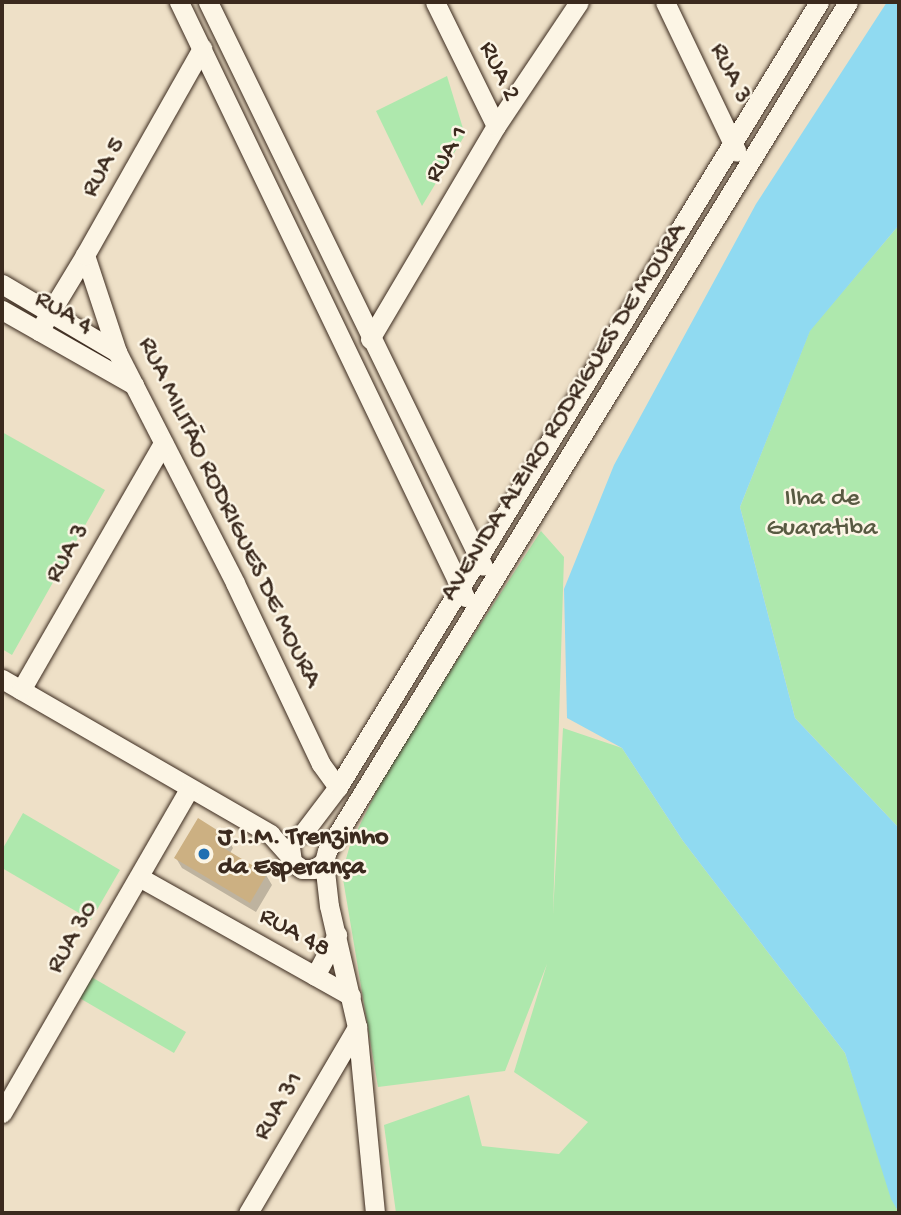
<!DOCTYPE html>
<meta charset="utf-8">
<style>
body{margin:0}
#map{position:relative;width:901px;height:1215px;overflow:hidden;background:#eee0c7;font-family:"Gochi Hand",sans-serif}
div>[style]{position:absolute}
.green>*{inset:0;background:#aee8ad}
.water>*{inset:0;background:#90daf1}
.shadow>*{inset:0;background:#0003}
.building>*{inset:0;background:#ccb082}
.roads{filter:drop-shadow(0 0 2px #3b2a1e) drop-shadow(0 0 2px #3b2a1e)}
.minor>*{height:19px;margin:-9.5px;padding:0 9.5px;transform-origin:9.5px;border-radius:9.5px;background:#fcf5e5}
.dots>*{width:19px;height:19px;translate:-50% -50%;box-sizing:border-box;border:4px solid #fcf5e5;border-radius:50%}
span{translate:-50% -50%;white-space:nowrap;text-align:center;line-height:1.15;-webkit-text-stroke:5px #fcf5e5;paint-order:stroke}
.street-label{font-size:26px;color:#3b2a1e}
.park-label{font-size:26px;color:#585a42}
.poi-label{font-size:26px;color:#3b2a1e;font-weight:700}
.left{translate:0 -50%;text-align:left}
.frame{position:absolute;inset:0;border:4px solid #3b2a1e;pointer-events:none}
</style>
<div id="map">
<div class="green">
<div style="clip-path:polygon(447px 76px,465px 135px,422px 206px,376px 111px)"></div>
<div style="clip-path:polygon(899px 225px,899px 828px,795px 718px,740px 507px,810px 330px)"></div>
<div style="clip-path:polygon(2px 432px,105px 490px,12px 655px,2px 649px)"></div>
<div style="clip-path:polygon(541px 531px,564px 557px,553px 914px,563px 728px,622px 748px,683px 841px,845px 1053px,898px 1213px,396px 1213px,384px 1125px,469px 1095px,482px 1146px,559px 1154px,588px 1122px,514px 1072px,547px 964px,505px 1071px,378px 1087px,342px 873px,350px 845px,391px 762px)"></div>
<div style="clip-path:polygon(23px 813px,120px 870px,91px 920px,2px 868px,2px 850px)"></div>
<div style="clip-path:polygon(88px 975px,186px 1032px,174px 1053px,76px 996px)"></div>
</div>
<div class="water">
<div style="clip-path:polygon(887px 2px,899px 2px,899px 225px,810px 331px,740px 507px,795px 718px,899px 828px,899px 1213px,891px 1199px,845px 1053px,683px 841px,622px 748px,567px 718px,564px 589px,614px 465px,756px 204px)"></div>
</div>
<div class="shadow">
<div style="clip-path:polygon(227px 838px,233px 848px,230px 853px,266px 875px,272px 885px,256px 912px,182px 868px,176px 858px)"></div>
</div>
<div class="building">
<div style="clip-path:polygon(198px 818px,228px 837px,222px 847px,267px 874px,250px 903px,174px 858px)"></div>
</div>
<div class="roads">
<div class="minor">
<div style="left:179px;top:2px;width:660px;rotate:64.33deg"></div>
<div style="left:208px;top:2px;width:627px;rotate:64.01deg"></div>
<div style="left:435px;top:2px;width:138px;rotate:63.8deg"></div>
<div style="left:665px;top:2px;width:166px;rotate:64.4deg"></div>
<div style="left:85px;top:255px;width:102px;rotate:71.7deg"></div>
<div style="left:117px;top:352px;width:259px;rotate:62.9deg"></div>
<div style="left:235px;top:583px;width:200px;rotate:64.6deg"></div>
<div style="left:321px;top:764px;width:29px;rotate:54deg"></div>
<div style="left:2px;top:284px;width:134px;rotate:30.6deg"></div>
<div style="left:2px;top:310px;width:152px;rotate:29.6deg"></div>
<div style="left:39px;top:331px;width:89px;rotate:-58.8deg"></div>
<div style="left:85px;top:255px;width:238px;rotate:-60.5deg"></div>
<div style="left:370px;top:339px;width:247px;rotate:-59.4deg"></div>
<div style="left:496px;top:126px;width:149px;rotate:-56.2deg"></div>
<div style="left:2px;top:679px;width:310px;rotate:30deg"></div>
<div style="left:270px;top:834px;width:30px;rotate:48deg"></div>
<div style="left:21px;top:690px;width:285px;rotate:-60.1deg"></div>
<div style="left:303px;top:833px;width:58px;rotate:-52.7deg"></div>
<div style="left:338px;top:787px;width:921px;rotate:-58.5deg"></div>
<div style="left:290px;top:847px;width:15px;rotate:82deg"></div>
<div style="left:292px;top:862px;width:12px;rotate:35deg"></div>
<div style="left:302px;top:869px;width:12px"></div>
<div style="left:314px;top:869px;width:12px;rotate:-35deg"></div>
<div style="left:139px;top:877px;width:243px;rotate:29.3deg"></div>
<div style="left:315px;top:976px;width:47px;rotate:-61.8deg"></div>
<div style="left:2px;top:1113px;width:375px;rotate:-60deg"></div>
<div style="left:248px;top:1213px;width:216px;rotate:-59.6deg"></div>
<div style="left:375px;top:1213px;width:187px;rotate:-95.5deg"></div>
<div style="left:357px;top:1027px;width:124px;rotate:-103deg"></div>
<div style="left:329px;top:906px;width:44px;rotate:-96.5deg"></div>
<div style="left:324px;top:862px;width:11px;rotate:-75deg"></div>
<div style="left:327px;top:851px;width:996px;rotate:-58.46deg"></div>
</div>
</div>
<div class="dots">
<div style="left:204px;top:854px;background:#1f6fb2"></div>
</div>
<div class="street-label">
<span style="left:498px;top:72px;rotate:64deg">RUA 2</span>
<span style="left:729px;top:74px;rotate:64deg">RUA 3</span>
<span style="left:448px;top:155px;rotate:-60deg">RUA 1</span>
<span style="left:105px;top:168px;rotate:-61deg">RUA 5</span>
<span style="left:63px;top:314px;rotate:30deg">RUA 4</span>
<span style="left:565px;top:413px;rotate:-58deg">AVENIDA ALZIRO RODRIGUES DE MOURA</span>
<span style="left:228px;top:513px;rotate:64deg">RUA MILITÃO RODRIGUES DE MOURA</span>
<span style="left:69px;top:554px;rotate:-60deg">RUA 3</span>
<span style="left:294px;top:934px;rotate:29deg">RUA 48</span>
<span style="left:74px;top:938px;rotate:-60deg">RUA 30</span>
<span style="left:280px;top:1107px;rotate:-59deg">RUA 31</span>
</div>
<div class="park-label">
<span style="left:822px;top:515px">Ilha de<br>Guaratiba</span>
</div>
<div class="poi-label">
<span class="left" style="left:218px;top:854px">J.I.M. Trenzinho<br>da Esperança</span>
</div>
<div class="frame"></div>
</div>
